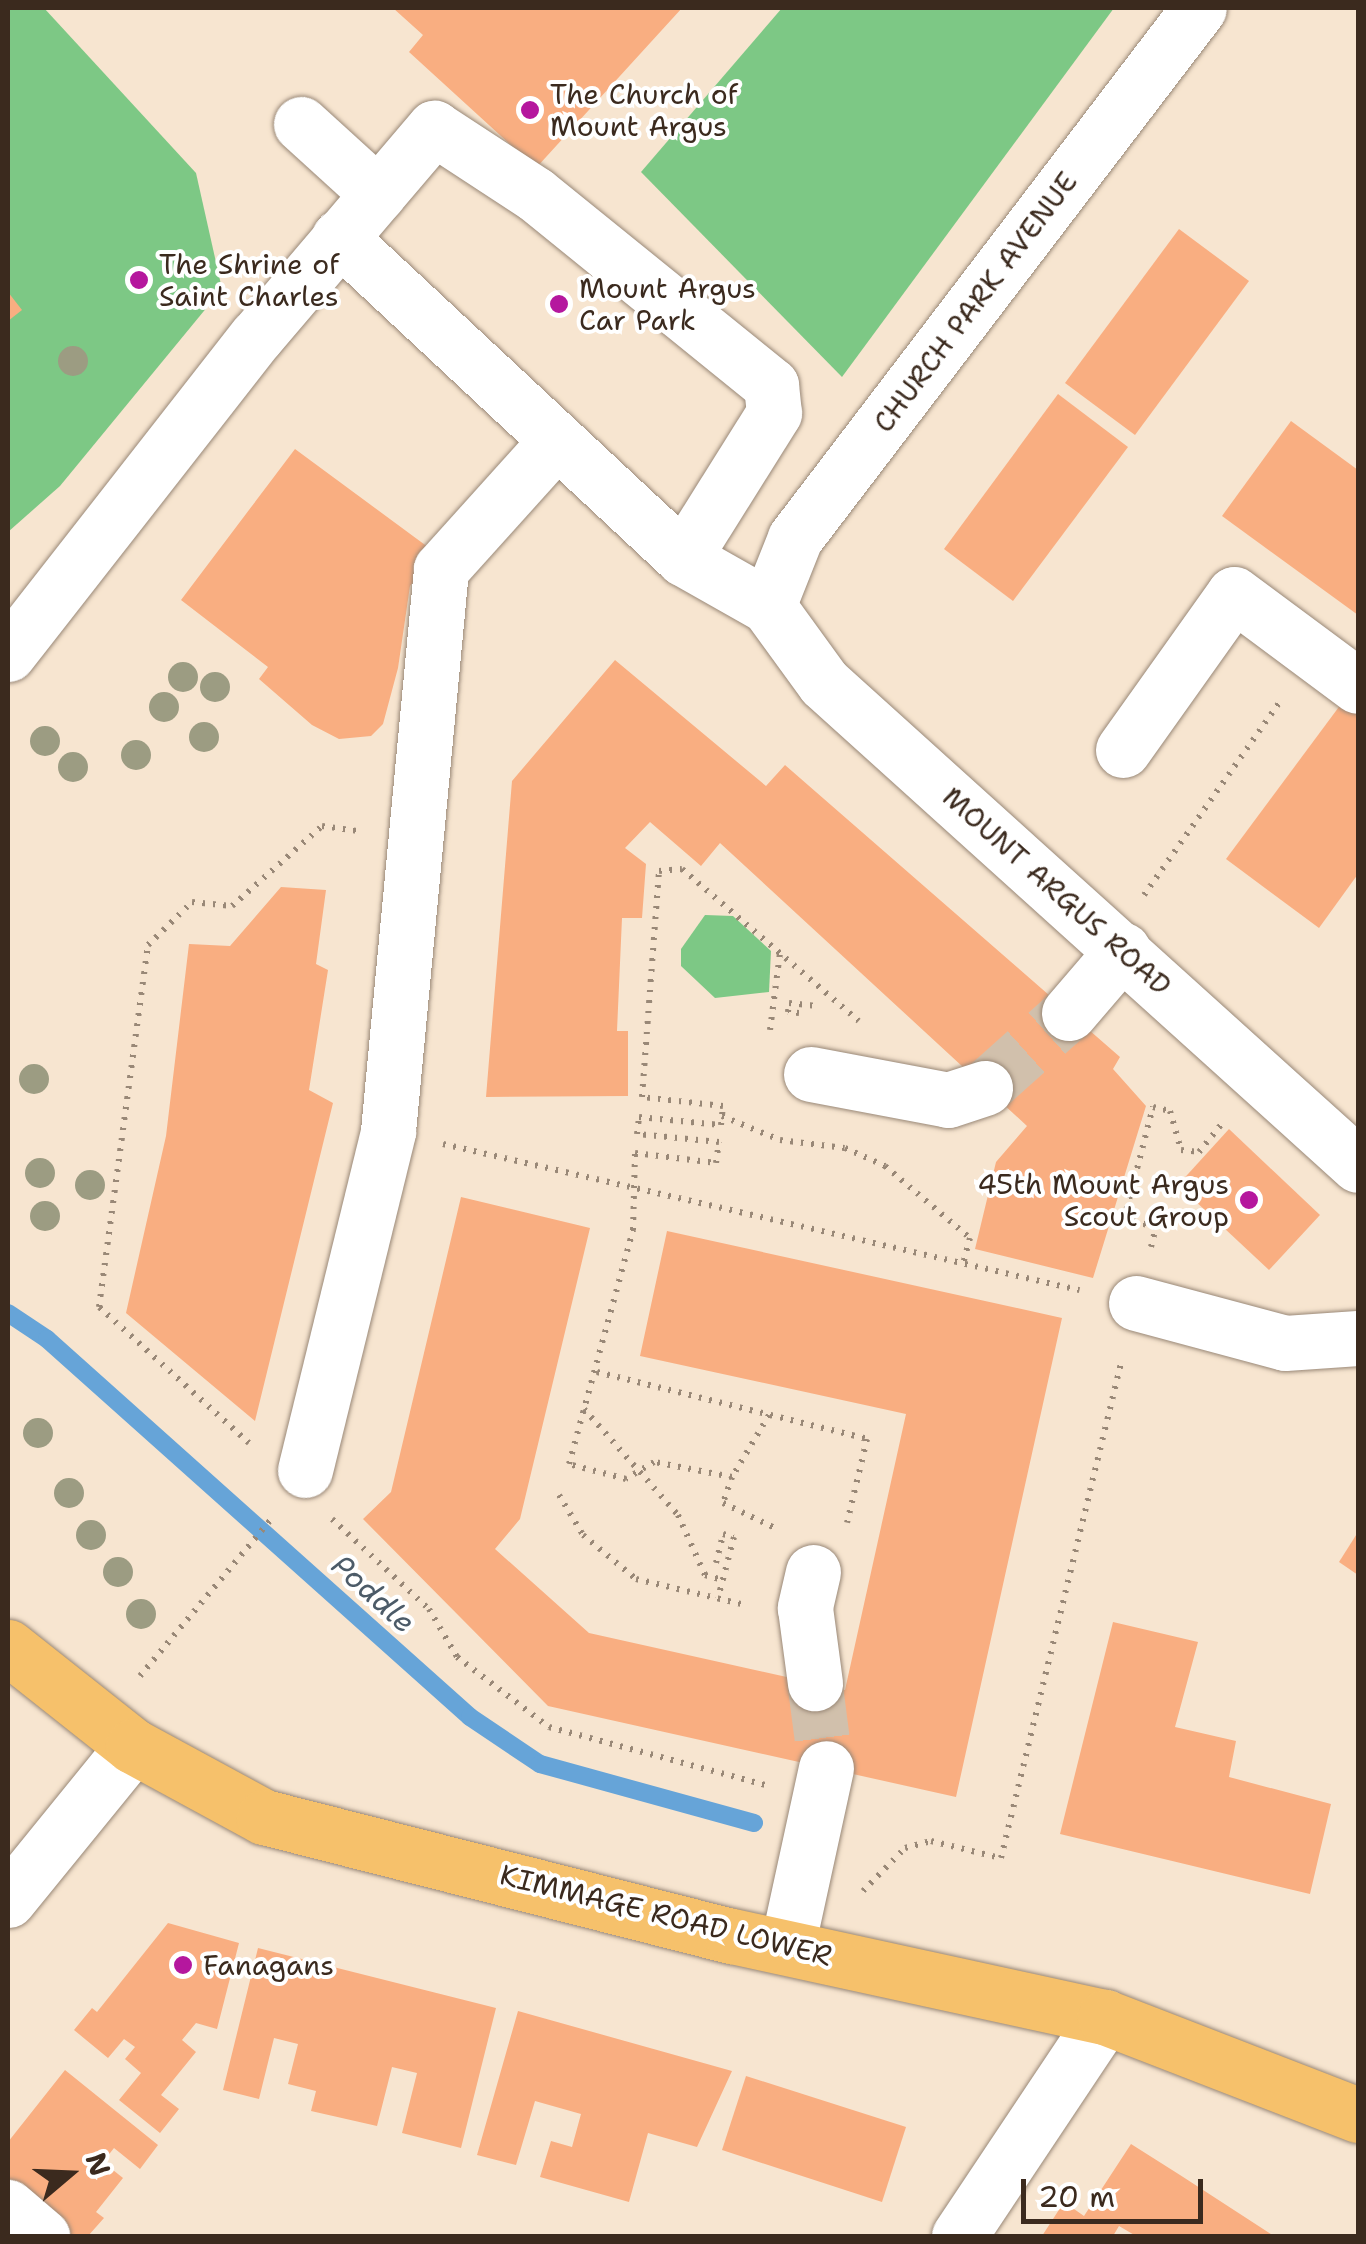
<!DOCTYPE html>
<style>
body{margin:0}
#map{position:relative;width:1366px;height:2244px;overflow:hidden;background:#f7e5d0;font-family:"Shantell Sans",sans-serif}
div>[style]{position:absolute}
.green>*{inset:0;background:#7dc885}
.stream>*{height:18px;margin:-9px;padding:0 9px;transform-origin:9px;border-radius:9px;background:#66a4d8}
.building>*{inset:0;background:#f9ae81}
.minor-tunnel>*{height:55px;margin-top:-27.5px;transform-origin:0;background:repeating-linear-gradient(90deg,#d1c0ac 0 55px,transparent 0 83px)}
.path>*{height:6px;margin-top:-3px;transform-origin:0;background:repeating-linear-gradient(90deg,#987 0 2.5px,transparent 0 10.5px)}
.roads{filter:drop-shadow(0 0 2px #987) drop-shadow(0 0 2px #987)}
.minor>*{height:55px;margin:-27.5px;padding:0 27.5px;transform-origin:27.5px;border-radius:27.5px;background:#fff}
.major>*{height:55px;margin:-27.5px;padding:0 27.5px;transform-origin:27.5px;border-radius:27.5px;background:#f6c16b}
.trees>*{width:30px;height:30px;margin:-15px;border-radius:50%;background:#9c9c82}
.dots>*{width:28px;height:28px;translate:-50% -50%;box-sizing:border-box;border:5px solid #fff;border-radius:50%}
span{translate:-50% -50%;white-space:nowrap;text-align:center;line-height:1.15;-webkit-text-stroke:8px #fff;paint-order:stroke}
.poi-label{font-size:28px;color:#3b2a1e}
.left{translate:0 -50%;text-align:left}
.right{translate:-100% -50%;text-align:right}
.street-label{font-size:28px;color:#3b2a1e}
.water-label{font-size:30px;color:#4c5b68;font-style:italic}
.frame{position:absolute;inset:0;border:10px solid #3b2a1e;pointer-events:none}
.north{position:absolute;left:20px;top:2124px;width:100px;height:100px;-webkit-text-stroke:8px #fff;paint-order:stroke;rotate:71deg;font-size:28px;font-weight:700;line-height:40px;text-align:center;color:#3b2a1e}
.north::after{content:'';display:block;margin:auto;width:35px;height:45px;background:#3b2a1e;clip-path:polygon(50% 0,100% 100%,50% 72%,0 100%)}
.scale{position:absolute;left:1021px;top:2179px;width:182px;height:45px;box-sizing:border-box;border:5px solid #3b2a1e;border-top:0;padding-left:12px;font-size:30px;line-height:35px;white-space:nowrap;color:#3b2a1e;-webkit-text-stroke:8px #fff;paint-order:stroke}
</style>
<div id="map">
<div class="green">
<div style="clip-path:polygon(8px 8px,44px 8px,196px 173px,222px 289px,60px 486px,8px 532px)"></div>
<div style="clip-path:polygon(782px 8px,1114px 8px,842px 377px,641px 172px)"></div>
<div style="clip-path:polygon(705px 915px,733px 916px,771px 951px,769px 992px,715px 998px,681px 966px,681px 949px)"></div>
</div>
<div class="stream">
<div style="left:8px;top:1313px;width:47px;rotate:33.7deg"></div>
<div style="left:47px;top:1339px;width:567px;rotate:41.78deg"></div>
<div style="left:470px;top:1717px;width:84px;rotate:33.9deg"></div>
<div style="left:540px;top:1764px;width:222px;rotate:15.4deg"></div>
</div>
<div class="building">
<div style="clip-path:polygon(393px 8px,682px 8px,536px 168px,409px 52px,423px 35px)"></div>
<div style="clip-path:polygon(1179px 229px,1249px 281px,1135px 435px,1065px 383px)"></div>
<div style="clip-path:polygon(8px 292px,22px 310px,8px 321px)"></div>
<div style="clip-path:polygon(1058px 394px,1128px 447px,1013px 601px,944px 549px)"></div>
<div style="clip-path:polygon(1291px 421px,1358px 470px,1358px 615px,1222px 516px)"></div>
<div style="clip-path:polygon(295px 449px,436px 553px,410px 586px,398px 668px,383px 724px,371px 736px,339px 739px,312px 725px,259px 679px,268px 667px,181px 600px)"></div>
<div style="clip-path:polygon(615px 660px,766px 786px,785px 765px,1120px 1057px,1113px 1069px,1146px 1106px,1093px 1278px,975px 1249px,996px 1162px,1027px 1126px,720px 843px,701px 866px,650px 822px,625px 848px,646px 864px,642px 918px,622px 918px,617px 1031px,628px 1031px,628px 1096px,486px 1097px,512px 781px)"></div>
<div style="clip-path:polygon(1347px 696px,1358px 704px,1358px 874px,1319px 928px,1226px 859px)"></div>
<div style="clip-path:polygon(281px 887px,326px 890px,316px 964px,328px 970px,309px 1090px,333px 1103px,255px 1421px,126px 1313px,166px 1136px,189px 944px,230px 946px)"></div>
<div style="clip-path:polygon(1229px 1129px,1320px 1215px,1269px 1270px,1178px 1185px)"></div>
<div style="clip-path:polygon(461px 1197px,590px 1228px,520px 1519px,495px 1549px,589px 1633px,845px 1690px,906px 1414px,640px 1356px,667px 1231px,1062px 1318px,956px 1797px,548px 1706px,363px 1519px,391px 1492px)"></div>
<div style="clip-path:polygon(1358px 1532px,1358px 1575px,1339px 1562px)"></div>
<div style="clip-path:polygon(1113px 1622px,1198px 1642px,1175px 1727px,1236px 1741px,1229px 1777px,1331px 1804px,1310px 1894px,1060px 1834px)"></div>
<div style="clip-path:polygon(168px 1923px,239px 1943px,217px 2029px,196px 2023px,182px 2040px,196px 2052px,161px 2095px,179px 2109px,160px 2133px,119px 2100px,141px 2073px,125px 2059px,135px 2047px,124px 2039px,108px 2058px,74px 2030px,92px 2008px,97px 2012px)"></div>
<div style="clip-path:polygon(258px 1948px,496px 2008px,461px 2148px,402px 2133px,417px 2073px,392px 2067px,377px 2126px,311px 2111px,316px 2091px,288px 2084px,298px 2044px,274px 2038px,259px 2099px,223px 2090px)"></div>
<div style="clip-path:polygon(518px 2011px,732px 2071px,697px 2147px,648px 2133px,629px 2202px,540px 2177px,551px 2141px,572px 2147px,581px 2114px,535px 2101px,516px 2165px,477px 2155px)"></div>
<div style="clip-path:polygon(65px 2070px,158px 2145px,140px 2169px,114px 2148px,103px 2162px,123px 2178px,96px 2212px,104px 2218px,88px 2236px,66px 2236px,8px 2199px,8px 2142px)"></div>
<div style="clip-path:polygon(746px 2076px,906px 2127px,882px 2202px,722px 2150px)"></div>
<div style="clip-path:polygon(1131px 2144px,1180px 2175px,1274px 2236px,1136px 2236px,1119px 2226px,1113px 2236px,1042px 2236px,1064px 2202px,1084px 2216px)"></div>
</div>
<div class="minor-tunnel">
<div style="left:985px;top:1088px;width:113px;rotate:-41.8deg"></div>
<div style="left:815px;top:1683px;width:86px;rotate:82.6deg"></div>
</div>
<div class="path">
<div style="left:1144px;top:895px;width:238px;rotate:-54.9deg"></div>
<div style="left:799px;top:1013px;width:11px;rotate:-175deg"></div>
<div style="left:788px;top:1012px;width:9px;rotate:-84deg"></div>
<div style="left:789px;top:1003px;width:28px;rotate:6deg"></div>
<div style="left:770px;top:1030px;width:78px;rotate:-82.6deg"></div>
<div style="left:722px;top:1116px;width:63px;rotate:22.5deg"></div>
<div style="left:780px;top:1140px;width:65px;rotate:7deg"></div>
<div style="left:845px;top:1148px;width:44px;rotate:24.2deg"></div>
<div style="left:885px;top:1166px;width:111px;rotate:40.3deg"></div>
<div style="left:970px;top:1238px;width:27px;rotate:105deg"></div>
<div style="left:443px;top:1144px;width:653px;rotate:12.93deg"></div>
<div style="left:1151px;top:1247px;width:21px;rotate:-76deg"></div>
<div style="left:1156px;top:1227px;width:33px;rotate:-166deg"></div>
<div style="left:1124px;top:1219px;width:116px;rotate:-75.5deg"></div>
<div style="left:1153px;top:1107px;width:17px;rotate:13deg"></div>
<div style="left:1170px;top:1111px;width:41px;rotate:74.2deg"></div>
<div style="left:1181px;top:1150px;width:18px;rotate:6deg"></div>
<div style="left:1199px;top:1152px;width:38px;rotate:-51deg"></div>
<div style="left:597px;top:1372px;width:278px;rotate:13.9deg"></div>
<div style="left:867px;top:1439px;width:86px;rotate:103.4deg"></div>
<div style="left:584px;top:1409px;width:142px;rotate:48.4deg"></div>
<div style="left:678px;top:1515px;width:66px;rotate:65.8deg"></div>
<div style="left:705px;top:1575px;width:19px;rotate:16deg"></div>
<div style="left:769px;top:1415px;width:72px;rotate:120.8deg"></div>
<div style="left:732px;top:1477px;width:79px;rotate:-169.1deg"></div>
<div style="left:654px;top:1462px;width:33px;rotate:149deg"></div>
<div style="left:626px;top:1479px;width:59px;rotate:-165.3deg"></div>
<div style="left:569px;top:1464px;width:243px;rotate:-74.7deg"></div>
<div style="left:633px;top:1230px;width:77px;rotate:-88.5deg"></div>
<div style="left:635px;top:1153px;width:82px;rotate:7deg"></div>
<div style="left:716px;top:1163px;width:21px;rotate:-82deg"></div>
<div style="left:719px;top:1142px;width:82px;rotate:-174.4deg"></div>
<div style="left:637px;top:1134px;width:17px;rotate:-83deg"></div>
<div style="left:639px;top:1117px;width:82px;rotate:5.6deg"></div>
<div style="left:721px;top:1125px;width:19px;rotate:-84deg"></div>
<div style="left:723px;top:1106px;width:81px;rotate:-173.7deg"></div>
<div style="left:642px;top:1097px;width:227px;rotate:-85.7deg"></div>
<div style="left:659px;top:871px;width:23px;rotate:-5deg"></div>
<div style="left:682px;top:869px;width:233px;rotate:40.7deg"></div>
<div style="left:249px;top:1443px;width:202px;rotate:-137.8deg"></div>
<div style="left:99px;top:1307px;width:365px;rotate:-82.3deg"></div>
<div style="left:148px;top:945px;width:62px;rotate:-44.3deg"></div>
<div style="left:192px;top:902px;width:40px;rotate:5.7deg"></div>
<div style="left:232px;top:906px;width:120px;rotate:-41.6deg"></div>
<div style="left:322px;top:826px;width:37px;rotate:8deg"></div>
<div style="left:732px;top:1477px;width:28px;rotate:109deg"></div>
<div style="left:723px;top:1503px;width:60px;rotate:25.7deg"></div>
<div style="left:559px;top:1495px;width:47px;rotate:59deg"></div>
<div style="left:583px;top:1535px;width:69px;rotate:39.7deg"></div>
<div style="left:636px;top:1579px;width:112px;rotate:13.4deg"></div>
<div style="left:332px;top:1519px;width:132px;rotate:42.9deg"></div>
<div style="left:429px;top:1609px;width:56px;rotate:59.7deg"></div>
<div style="left:457px;top:1657px;width:116px;rotate:37.3deg"></div>
<div style="left:549px;top:1727px;width:224px;rotate:15deg"></div>
<div style="left:716px;top:1563px;width:30px;rotate:-76deg"></div>
<div style="left:723px;top:1534px;width:11px;rotate:15deg"></div>
<div style="left:734px;top:1537px;width:63px;rotate:104.7deg"></div>
<div style="left:140px;top:1676px;width:207px;rotate:-50.1deg"></div>
<div style="left:863px;top:1891px;width:60px;rotate:-45.7deg"></div>
<div style="left:905px;top:1848px;width:27px;rotate:-15deg"></div>
<div style="left:931px;top:1841px;width:72px;rotate:13.7deg"></div>
<div style="left:1001px;top:1858px;width:513px;rotate:-76.37deg"></div>
</div>
<div class="roads">
<div class="minor">
<div style="left:301px;top:124px;width:104px;rotate:42.3deg"></div>
<div style="left:339px;top:237px;width:471px;rotate:43deg"></div>
<div style="left:683px;top:558px;width:98px;rotate:29.5deg"></div>
<div style="left:768px;top:606px;width:95px;rotate:54deg"></div>
<div style="left:824px;top:683px;width:719px;rotate:42.07deg"></div>
<div style="left:768px;top:606px;width:73px;rotate:-68.3deg"></div>
<div style="left:795px;top:538px;width:666px;rotate:-52.68deg"></div>
<div style="left:8px;top:654px;width:402px;rotate:-52deg"></div>
<div style="left:256px;top:337px;width:275px;rotate:-49.6deg"></div>
<div style="left:434px;top:128px;width:121px;rotate:33.2deg"></div>
<div style="left:535px;top:194px;width:304px;rotate:39deg"></div>
<div style="left:771px;top:385px;width:28px;rotate:84deg"></div>
<div style="left:774px;top:413px;width:171px;rotate:122.1deg"></div>
<div style="left:1123px;top:750px;width:191px;rotate:-54.6deg"></div>
<div style="left:1234px;top:594px;width:154px;rotate:36.6deg"></div>
<div style="left:1069px;top:1013px;width:83px;rotate:-49.4deg"></div>
<div style="left:811px;top:1074px;width:139px;rotate:10.7deg"></div>
<div style="left:948px;top:1100px;width:39px;rotate:-18deg"></div>
<div style="left:1136px;top:1303px;width:154px;rotate:15deg"></div>
<div style="left:1285px;top:1343px;width:73px;rotate:-3.9deg"></div>
<div style="left:305px;top:1470px;width:349px;rotate:-76.2deg"></div>
<div style="left:388px;top:1131px;width:564px;rotate:-84.61deg"></div>
<div style="left:441px;top:569px;width:173px;rotate:-48deg"></div>
<div style="left:813px;top:1572px;width:37px;rotate:103deg"></div>
<div style="left:805px;top:1608px;width:76px;rotate:82.4deg"></div>
<div style="left:8px;top:1900px;width:198px;rotate:-50.9deg"></div>
<div style="left:787px;top:1947px;width:183px;rotate:-77.7deg"></div>
<div style="left:8px;top:2207px;width:45px;rotate:40.5deg"></div>
<div style="left:959px;top:2236px;width:263px;rotate:-56.3deg"></div>
</div>
<div class="major">
<div style="left:8px;top:1647px;width:159px;rotate:38.4deg"></div>
<div style="left:133px;top:1746px;width:149px;rotate:28.5deg"></div>
<div style="left:264px;top:1817px;width:483px;rotate:14.3deg"></div>
<div style="left:732px;top:1936px;width:382px;rotate:12.3deg"></div>
<div style="left:1105px;top:2017px;width:271px;rotate:21.2deg"></div>
</div>
</div>
<div class="trees">
<div style="left:73px;top:361px"></div>
<div style="left:183px;top:677px"></div>
<div style="left:215px;top:687px"></div>
<div style="left:164px;top:707px"></div>
<div style="left:204px;top:737px"></div>
<div style="left:45px;top:741px"></div>
<div style="left:136px;top:755px"></div>
<div style="left:73px;top:767px"></div>
<div style="left:34px;top:1079px"></div>
<div style="left:40px;top:1173px"></div>
<div style="left:90px;top:1185px"></div>
<div style="left:45px;top:1216px"></div>
<div style="left:38px;top:1433px"></div>
<div style="left:69px;top:1493px"></div>
<div style="left:91px;top:1535px"></div>
<div style="left:118px;top:1572px"></div>
<div style="left:141px;top:1614px"></div>
</div>
<div class="dots">
<div style="left:530px;top:110px;background:#b5179e"></div>
<div style="left:139px;top:280px;background:#b5179e"></div>
<div style="left:559px;top:304px;background:#b5179e"></div>
<div style="left:1249px;top:1200px;background:#b5179e"></div>
<div style="left:183px;top:1965px;background:#b5179e"></div>
</div>
<div class="poi-label">
<span class="left" style="left:550px;top:110px">The Church of<br>Mount Argus</span>
<span class="left" style="left:159px;top:280px">The Shrine of<br>Saint Charles</span>
<span class="left" style="left:579px;top:304px">Mount Argus<br>Car Park</span>
<span class="right" style="left:1229px;top:1200px">45th Mount Argus<br>Scout Group</span>
<span class="left" style="left:203px;top:1965px">Fanagans</span>
</div>
<div class="street-label">
<span style="left:975px;top:302px;rotate:-53deg">CHURCH PARK AVENUE</span>
<span style="left:1057px;top:891px;rotate:42deg">MOUNT ARGUS ROAD</span>
<span style="left:666px;top:1915px;rotate:14deg">KIMMAGE ROAD LOWER</span>
</div>
<div class="water-label">
<span style="left:373px;top:1594px;rotate:42deg">Poddle</span>
</div>
<div class="frame"></div>
<div class="north">N</div>
<div class="scale">20 m</div>
</div>
